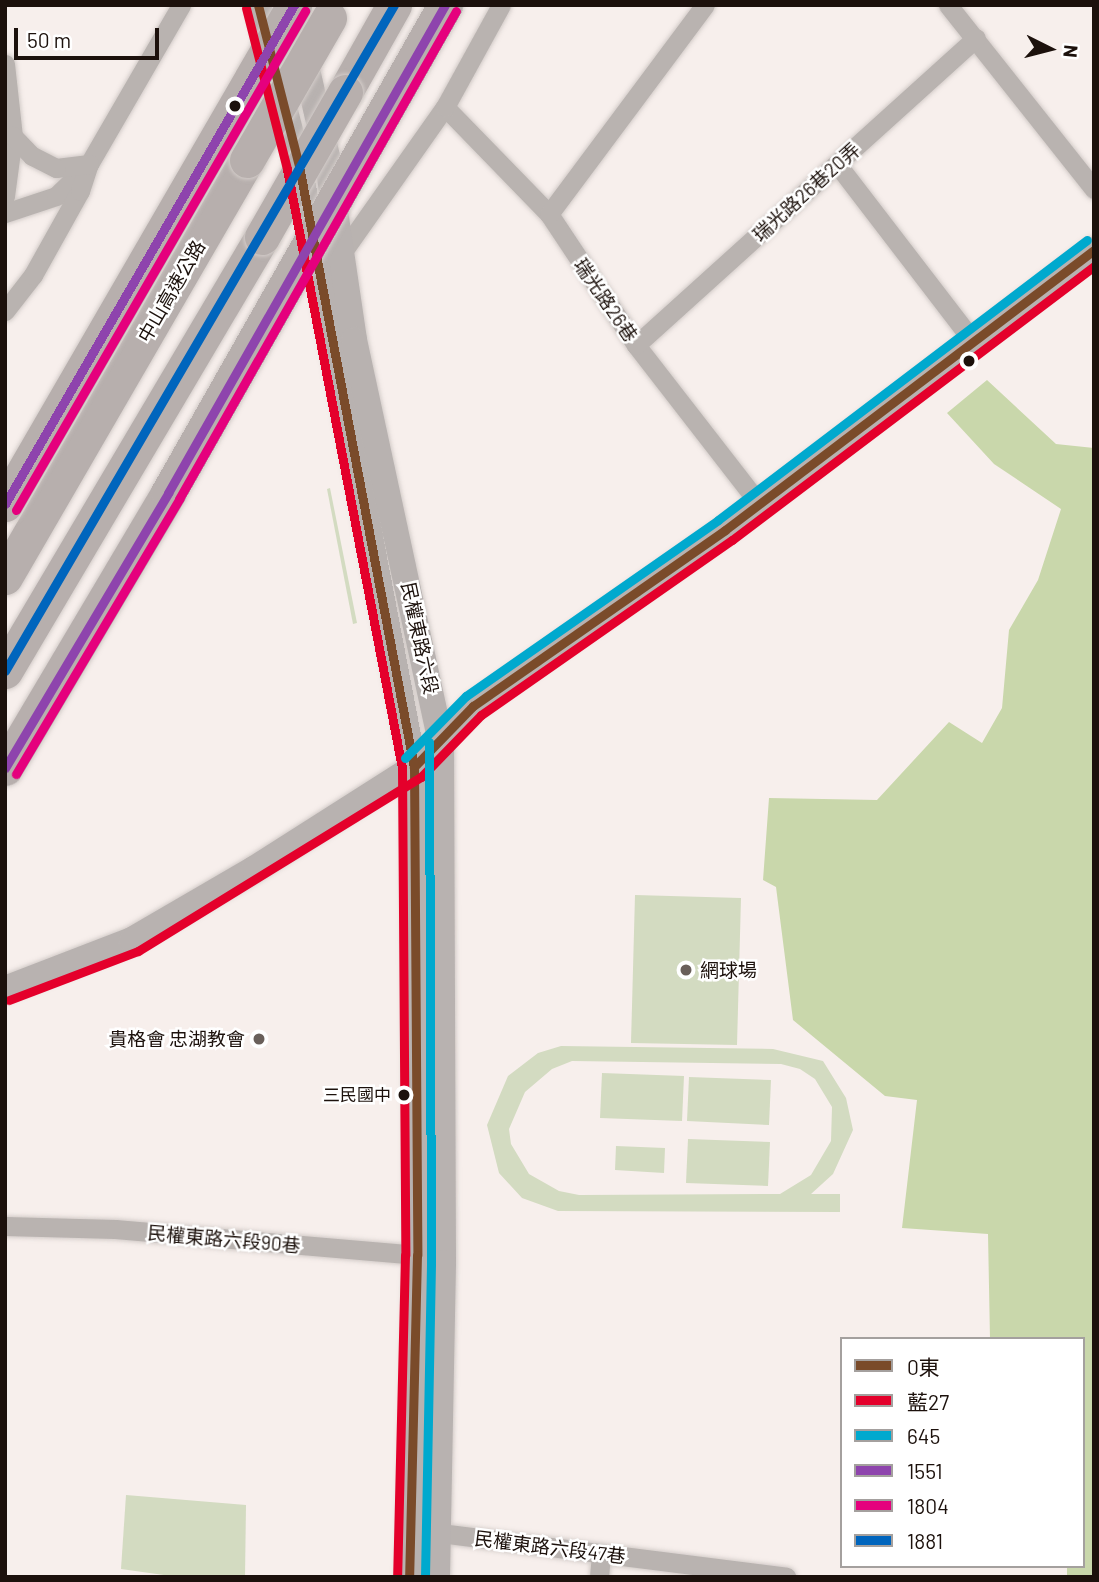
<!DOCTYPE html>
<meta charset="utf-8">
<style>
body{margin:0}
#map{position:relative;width:1099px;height:1582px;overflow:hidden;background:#f7efec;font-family:Barlow,"Noto Sans TC",sans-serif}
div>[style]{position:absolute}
.green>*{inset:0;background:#d3dbc1}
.forest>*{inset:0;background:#c9d7ab}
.roads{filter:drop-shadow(0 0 2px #d3ccc9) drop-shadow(0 0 2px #d3ccc9)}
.street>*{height:19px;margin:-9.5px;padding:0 9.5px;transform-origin:9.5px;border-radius:9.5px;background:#b9b3b0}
.secondary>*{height:26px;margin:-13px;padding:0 13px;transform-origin:13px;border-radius:13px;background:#b8b2b0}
.highway>*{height:35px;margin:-17.5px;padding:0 17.5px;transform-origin:17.5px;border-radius:17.5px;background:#b7afad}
.bridges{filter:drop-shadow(0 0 2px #d3ccc9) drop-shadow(0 0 2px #d3ccc9)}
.highway-bridge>*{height:35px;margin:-17.5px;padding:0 17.5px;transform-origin:17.5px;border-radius:17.5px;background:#b7afad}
.bus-1>*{height:9px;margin:-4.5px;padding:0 4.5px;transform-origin:4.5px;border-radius:4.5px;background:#7a4b2a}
.bus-2>*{height:9px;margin:-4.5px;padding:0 4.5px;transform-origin:4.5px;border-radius:4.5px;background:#e4002b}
.bus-3>*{height:9px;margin:-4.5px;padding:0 4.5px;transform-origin:4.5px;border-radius:4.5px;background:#00a9ce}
.bus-4>*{height:9px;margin:-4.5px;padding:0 4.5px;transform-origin:4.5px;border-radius:4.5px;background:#8e44ad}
.bus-5>*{height:9px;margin:-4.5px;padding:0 4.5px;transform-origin:4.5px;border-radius:4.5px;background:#e5007d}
.bus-6>*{height:9px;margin:-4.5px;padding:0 4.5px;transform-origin:4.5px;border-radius:4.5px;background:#0065bd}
.dots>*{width:19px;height:19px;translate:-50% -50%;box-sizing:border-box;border:4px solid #fff;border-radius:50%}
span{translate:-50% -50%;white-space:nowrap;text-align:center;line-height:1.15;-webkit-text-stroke:5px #fff;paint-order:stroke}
.bus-label{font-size:17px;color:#1c110c}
.right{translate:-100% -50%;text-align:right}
.street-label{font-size:19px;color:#1c110c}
.poi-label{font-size:19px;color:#1c110c}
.left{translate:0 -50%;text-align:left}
.frame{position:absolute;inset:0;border:7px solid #1c110c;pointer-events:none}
.legend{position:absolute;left:840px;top:1337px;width:245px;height:231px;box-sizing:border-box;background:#fff;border:2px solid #a4a09e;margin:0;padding:9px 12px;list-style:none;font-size:21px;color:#1c110c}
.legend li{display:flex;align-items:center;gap:14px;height:35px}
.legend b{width:35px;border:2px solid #a4a09e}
.north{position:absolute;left:1015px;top:14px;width:70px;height:70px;-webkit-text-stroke:5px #fff;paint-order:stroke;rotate:96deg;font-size:19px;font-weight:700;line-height:28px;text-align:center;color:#1c110c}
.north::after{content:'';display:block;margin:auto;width:24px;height:32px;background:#1c110c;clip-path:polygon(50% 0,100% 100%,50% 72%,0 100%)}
.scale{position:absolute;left:14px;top:28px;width:145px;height:32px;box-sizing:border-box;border:4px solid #1c110c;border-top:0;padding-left:9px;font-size:21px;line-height:24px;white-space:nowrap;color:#1c110c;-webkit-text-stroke:5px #fff;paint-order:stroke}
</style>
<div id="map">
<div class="green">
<div style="clip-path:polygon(330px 488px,357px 623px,353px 624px,327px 489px)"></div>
<div style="clip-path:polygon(635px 895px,741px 898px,737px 1045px,631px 1043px)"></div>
<div style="clip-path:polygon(evenodd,561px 1046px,773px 1049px,823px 1061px,846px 1098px,853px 1130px,833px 1174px,811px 1194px,840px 1194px,840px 1212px,558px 1211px,522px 1198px,499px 1173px,487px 1125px,508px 1076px,538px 1053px,561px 1046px,572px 1061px,781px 1064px,800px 1069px,815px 1079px,832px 1107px,831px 1141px,811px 1175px,780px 1194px,579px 1195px,559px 1191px,529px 1174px,511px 1144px,509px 1129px,525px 1092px,552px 1069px,572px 1061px)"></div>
<div style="clip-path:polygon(602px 1073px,684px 1076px,682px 1121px,600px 1118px)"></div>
<div style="clip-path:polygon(689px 1077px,771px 1080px,769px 1125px,687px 1121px)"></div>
<div style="clip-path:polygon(688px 1139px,770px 1142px,768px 1186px,686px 1183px)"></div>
<div style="clip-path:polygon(616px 1146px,665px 1148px,664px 1173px,615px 1170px)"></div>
<div style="clip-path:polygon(126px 1495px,246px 1505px,245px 1577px,178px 1577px,121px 1569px)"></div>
</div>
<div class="forest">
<div style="clip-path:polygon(987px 380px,1056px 444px,1094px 448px,1094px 1577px,1067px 1577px,1067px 1566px,1083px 1566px,1083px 1339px,990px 1339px,988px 1234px,902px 1228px,917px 1100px,885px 1096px,793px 1020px,776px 887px,763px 880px,769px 798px,877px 800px,949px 722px,982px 743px,1002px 708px,1009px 630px,1038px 580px,1061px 509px,994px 464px,947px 413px)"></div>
</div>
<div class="roads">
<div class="street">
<div style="left:948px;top:5px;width:235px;rotate:51.6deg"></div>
<div style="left:5px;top:64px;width:72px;rotate:83.7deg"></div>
<div style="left:13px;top:136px;width:61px;rotate:97.6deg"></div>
<div style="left:445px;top:107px;width:149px;rotate:45.8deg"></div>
<div style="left:549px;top:214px;width:157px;rotate:56.4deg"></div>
<div style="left:636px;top:345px;width:199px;rotate:52.2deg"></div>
<div style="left:837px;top:164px;width:222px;rotate:52.5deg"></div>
<div style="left:5px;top:213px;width:54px;rotate:-18.4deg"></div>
<div style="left:56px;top:196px;width:46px;rotate:-44.1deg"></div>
<div style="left:89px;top:164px;width:184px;rotate:-59.9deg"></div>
<div style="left:549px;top:214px;width:261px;rotate:-53.3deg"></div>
<div style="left:339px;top:257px;width:184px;rotate:-54.8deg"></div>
<div style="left:445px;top:107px;width:116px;rotate:-61.2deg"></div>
<div style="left:5px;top:311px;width:46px;rotate:-52.1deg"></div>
<div style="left:33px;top:275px;width:96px;rotate:-60.8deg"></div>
<div style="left:80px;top:191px;width:28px;rotate:-72deg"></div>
<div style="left:89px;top:164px;width:33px;rotate:173deg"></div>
<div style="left:56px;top:168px;width:27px;rotate:-153deg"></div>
<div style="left:32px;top:156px;width:28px;rotate:-134deg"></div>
<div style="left:636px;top:345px;width:458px;rotate:-42.1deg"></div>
<div style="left:5px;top:1226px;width:110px;rotate:1.6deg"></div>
<div style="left:115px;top:1229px;width:316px;rotate:4.9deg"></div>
<div style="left:440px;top:1533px;width:349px;rotate:7.2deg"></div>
<div style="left:599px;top:1577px;width:24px;rotate:-85deg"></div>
</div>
<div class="secondary">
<div style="left:258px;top:5px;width:166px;rotate:75.7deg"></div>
<div style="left:299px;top:166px;width:612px;rotate:79.17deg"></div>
<div style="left:414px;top:767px;width:488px;rotate:89.6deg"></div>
<div style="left:417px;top:1255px;width:322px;rotate:91.4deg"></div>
<div style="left:292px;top:5px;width:156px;rotate:77deg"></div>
<div style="left:327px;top:157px;width:185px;rotate:81.6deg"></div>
<div style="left:354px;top:340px;width:411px;rotate:77.8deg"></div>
<div style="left:441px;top:742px;width:521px;rotate:89.78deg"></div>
<div style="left:443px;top:1263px;width:314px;rotate:91.1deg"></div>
<div style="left:5px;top:989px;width:136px;rotate:-21.1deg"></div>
<div style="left:132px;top:940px;width:141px;rotate:-30.2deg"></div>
<div style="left:254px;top:869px;width:190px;rotate:-32.5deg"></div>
<div style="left:414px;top:767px;width:85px;rotate:-46deg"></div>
<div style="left:473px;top:706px;width:307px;rotate:-34.9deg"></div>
<div style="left:725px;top:530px;width:463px;rotate:-37.2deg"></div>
</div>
<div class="highway">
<div style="left:345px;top:92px;width:100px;rotate:-60.6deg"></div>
<div style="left:5px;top:577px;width:482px;rotate:-59.9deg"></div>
<div style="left:5px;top:671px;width:504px;rotate:-59.37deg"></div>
</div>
</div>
<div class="bridges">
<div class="highway-bridge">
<div style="left:247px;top:160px;width:164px;rotate:-60deg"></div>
<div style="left:262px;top:237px;width:167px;rotate:-60.2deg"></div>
<div style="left:5px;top:504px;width:577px;rotate:-59.92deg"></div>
<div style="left:5px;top:768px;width:320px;rotate:-59.3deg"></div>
<div style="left:168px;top:493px;width:561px;rotate:-60.42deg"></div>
</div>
</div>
<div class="bus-1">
<div style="left:258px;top:5px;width:166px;rotate:75.7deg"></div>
<div style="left:299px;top:166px;width:612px;rotate:79.17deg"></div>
<div style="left:414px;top:767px;width:488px;rotate:89.6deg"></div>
<div style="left:417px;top:1255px;width:322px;rotate:91.4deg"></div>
<div style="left:414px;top:767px;width:85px;rotate:-46deg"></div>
<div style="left:473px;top:706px;width:307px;rotate:-34.9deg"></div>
<div style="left:725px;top:530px;width:463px;rotate:-37.2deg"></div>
</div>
<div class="bus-2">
<div style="left:246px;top:8px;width:166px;rotate:75.7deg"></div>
<div style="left:287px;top:169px;width:610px;rotate:79.13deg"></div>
<div style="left:402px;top:768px;width:487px;rotate:89.6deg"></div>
<div style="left:405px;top:1255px;width:322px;rotate:91.4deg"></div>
<div style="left:9px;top:1000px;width:138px;rotate:-20.8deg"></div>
<div style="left:138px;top:951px;width:332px;rotate:-31.6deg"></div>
<div style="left:421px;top:777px;width:86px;rotate:-45.9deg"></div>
<div style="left:481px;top:715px;width:306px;rotate:-34.9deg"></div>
<div style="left:732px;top:540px;width:454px;rotate:-37.1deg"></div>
</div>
<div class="bus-3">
<div style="left:405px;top:758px;width:87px;rotate:-45.5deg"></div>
<div style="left:466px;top:696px;width:307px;rotate:-34.9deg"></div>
<div style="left:718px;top:520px;width:463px;rotate:-37.2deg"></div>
<div style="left:425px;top:1577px;width:314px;rotate:-88.9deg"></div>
<div style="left:431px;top:1263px;width:521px;rotate:-90.22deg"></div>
</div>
<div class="bus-4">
<div style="left:5px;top:504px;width:577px;rotate:-59.92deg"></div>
<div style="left:5px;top:768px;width:320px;rotate:-59.3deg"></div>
<div style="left:168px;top:493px;width:561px;rotate:-60.42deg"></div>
</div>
<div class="bus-5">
<div style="left:16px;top:510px;width:577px;rotate:-59.92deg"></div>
<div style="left:16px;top:774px;width:320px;rotate:-59.3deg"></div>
<div style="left:179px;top:499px;width:561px;rotate:-60.42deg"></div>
</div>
<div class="bus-6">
<div style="left:5px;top:671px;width:771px;rotate:-59.71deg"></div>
</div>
<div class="dots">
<div style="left:235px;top:106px;background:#1c110c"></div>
<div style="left:969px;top:361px;background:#1c110c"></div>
<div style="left:686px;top:970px;background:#695f5a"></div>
<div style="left:259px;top:1039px;background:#695f5a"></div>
<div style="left:404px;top:1095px;background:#1c110c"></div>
</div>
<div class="bus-label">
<span class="right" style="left:391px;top:1095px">三民國中</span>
</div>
<div class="street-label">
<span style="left:806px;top:192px;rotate:-42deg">瑞光路26巷20弄</span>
<span style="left:171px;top:291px;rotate:-60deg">中山高速公路</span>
<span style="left:606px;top:300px;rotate:56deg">瑞光路26巷</span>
<span style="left:420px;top:638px;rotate:78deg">民權東路六段</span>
<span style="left:224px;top:1239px;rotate:5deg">民權東路六段90巷</span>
<span style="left:550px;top:1547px;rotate:7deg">民權東路六段47巷</span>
</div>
<div class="poi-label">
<span class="left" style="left:700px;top:970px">網球場</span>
<span class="right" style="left:245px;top:1039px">貴格會 忠湖教會</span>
</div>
<div class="frame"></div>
<ul class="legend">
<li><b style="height:9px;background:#7a4b2a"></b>0東</li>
<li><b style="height:9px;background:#e4002b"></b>藍27</li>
<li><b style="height:9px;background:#00a9ce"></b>645</li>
<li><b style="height:9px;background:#8e44ad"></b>1551</li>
<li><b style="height:9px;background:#e5007d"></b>1804</li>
<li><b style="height:9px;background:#0065bd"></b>1881</li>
</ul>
<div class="north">N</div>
<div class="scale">50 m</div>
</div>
